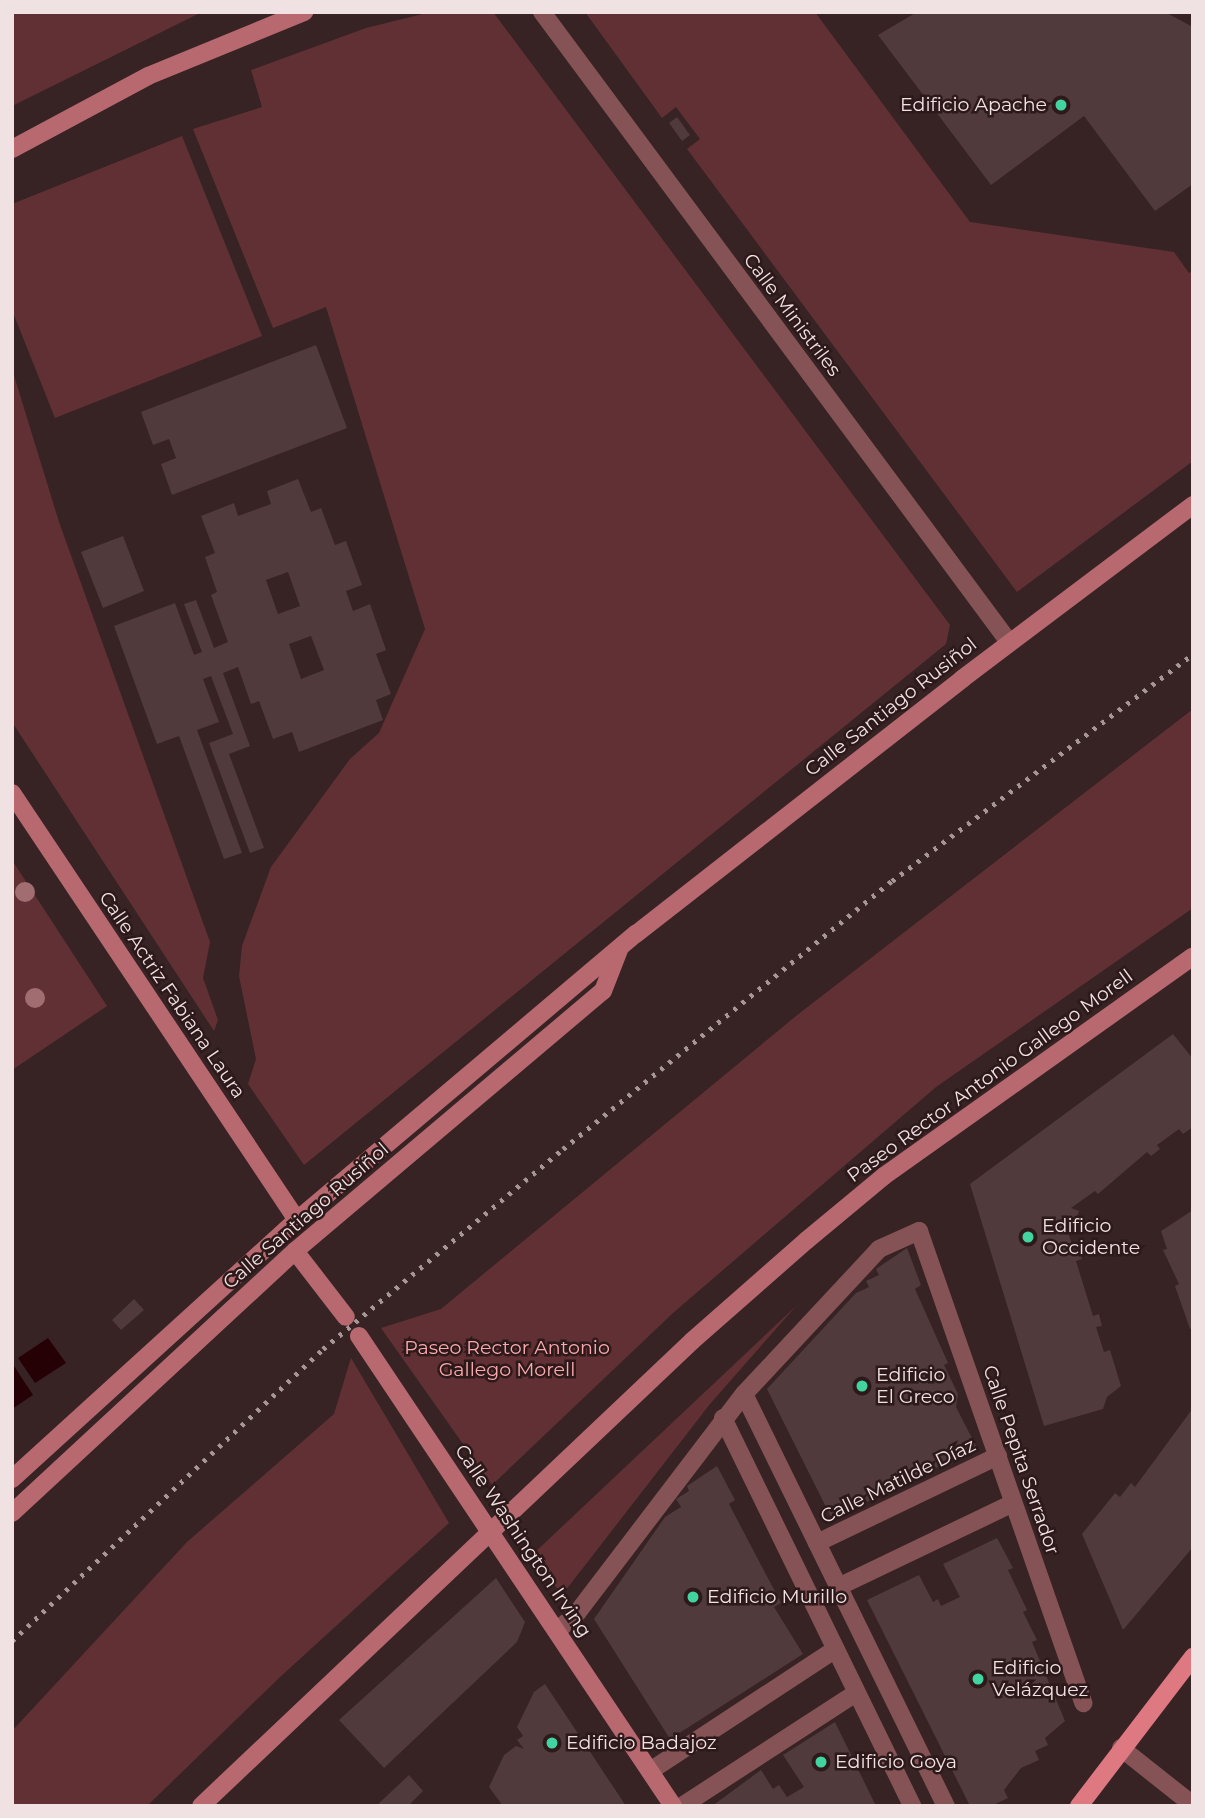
<!DOCTYPE html>
<meta charset="utf-8">
<style>
body{margin:0}
#map{position:relative;width:1205px;height:1818px;overflow:hidden;background:#372324;font-family:Montserrat,sans-serif}
div>[style]{position:absolute}
.green>*{inset:0;background:#613035}
.water>*{inset:0;background:#250005}
.building>*{inset:0;background:#503a3b}
.street>*{height:18px;margin:-9px;padding:0 9px;transform-origin:9px;border-radius:9px;background:#855356}
.secondary>*{height:18px;margin:-9px;padding:0 9px;transform-origin:9px;border-radius:9px;background:#b7696f}
.primary>*{height:18px;margin:-9px;padding:0 9px;transform-origin:9px;border-radius:9px;background:#de7982}
.rail>*{height:5px;margin-top:-2.5px;transform-origin:0;background:repeating-linear-gradient(90deg,#a79697 0 3.5px,transparent 0 10.5px)}
.trees>*{width:20px;height:20px;margin:-10px;border-radius:50%;background:#a26d70}
.dots>*{width:19px;height:19px;translate:-50% -50%;box-sizing:border-box;border:4px solid #2d191a;border-radius:50%}
span{translate:-50% -50%;white-space:nowrap;text-align:center;line-height:1.15;-webkit-text-stroke:5px #2d191a;paint-order:stroke}
.poi-label{font-size:19px;color:#f0e1e2}
.right{translate:-100% -50%;text-align:right}
.left{translate:0 -50%;text-align:left}
.street-label{font-size:19px;color:#f0e1e2}
.park-label{font-size:19px;color:#f9a9ae}
.frame{position:absolute;inset:0;border:14px solid #f0e1e2;pointer-events:none}
</style>
<div id="map">
<div class="green">
<div style="clip-path:polygon(12px 12px,202px 12px,12px 106px)"></div>
<div style="clip-path:polygon(431px 12px,493px 12px,950px 625px,946px 644px,304px 1165px,248px 1084px,256px 1059px,239px 976px,242px 946px,271px 867px,350px 759px,379px 733px,425px 629px,326px 307px,273px 328px,193px 129px,262px 107px,251px 70px,366px 28px)"></div>
<div style="clip-path:polygon(585px 12px,815px 12px,970px 222px,1174px 252px,1189px 273px,1193px 271px,1193px 461px,1017px 592px,687px 149px,700px 139px,676px 107px,662px 118px)"></div>
<div style="clip-path:polygon(182px 136px,262px 336px,55px 418px,12px 310px,12px 204px)"></div>
<div style="clip-path:polygon(12px 369px,59px 522px,210px 942px,203px 978px,218px 1020px,214px 1031px,12px 722px)"></div>
<div style="clip-path:polygon(1193px 709px,1193px 908px,936px 1087px,673px 1313px,492px 1485px,381px 1328px,441px 1309px,796px 1016px)"></div>
<div style="clip-path:polygon(12px 860px,107px 1006px,12px 1070px)"></div>
<div style="clip-path:polygon(796px 1306px,710px 1404px,562px 1595px,532px 1555px)"></div>
<div style="clip-path:polygon(351px 1358px,449px 1523px,279px 1678px,147px 1806px,12px 1806px,12px 1731px,187px 1542px,334px 1414px)"></div>
</div>
<div class="water">
<div style="clip-path:polygon(48px 1338px,66px 1363px,35px 1383px,18px 1358px)"></div>
<div style="clip-path:polygon(12px 1363px,33px 1395px,12px 1409px)"></div>
</div>
<div class="building">
<div style="clip-path:polygon(917px 12px,1165px 12px,1191px 26px,1193px 184px,1155px 211px,1084px 116px,991px 185px,878px 35px)"></div>
<div style="clip-path:polygon(677px 117px,690px 135px,682px 141px,669px 123px)"></div>
<div style="clip-path:polygon(316px 345px,347px 428px,172px 495px,161px 464px,176px 458px,169px 439px,153px 445px,141px 412px)"></div>
<div style="clip-path:polygon(evenodd,298px 479px,311px 512px,321px 508px,335px 545px,346px 541px,362px 585px,346px 591px,353px 611px,370px 604px,386px 650px,376px 654px,391px 694px,376px 700px,383px 720px,299px 752px,292px 732px,273px 739px,259px 701px,251px 704px,238px 667px,223px 673px,250px 746px,229px 754px,264px 848px,250px 853px,209px 743px,233px 734px,211px 676px,203px 679px,219px 722px,197px 730px,242px 853px,224px 859px,179px 736px,157px 744px,114px 626px,175px 603px,194px 655px,202px 652px,184px 604px,196px 600px,214px 648px,228px 642px,211px 595px,217px 592px,205px 557px,215px 553px,201px 516px,234px 503px,238px 516px,271px 504px,267px 491px,298px 479px,288px 572px,300px 606px,278px 614px,266px 580px,288px 572px,298px 479px,311px 636px,324px 670px,301px 679px,289px 644px,311px 636px)"></div>
<div style="clip-path:polygon(123px 536px,144px 591px,103px 608px,81px 552px)"></div>
<div style="clip-path:polygon(1173px 1034px,1193px 1059px,1193px 1127px,1183px 1134px,1179px 1129px,1157px 1145px,1160px 1149px,1151px 1156px,1147px 1152px,1098px 1194px,1095px 1191px,1071px 1208px,1079px 1211px,1074px 1225px,1066px 1226px,1074px 1250px,1079px 1248px,1082px 1259px,1076px 1261px,1093px 1316px,1099px 1314px,1102px 1326px,1096px 1327px,1104px 1352px,1110px 1350px,1121px 1386px,1107px 1397px,1103px 1409px,1044px 1426px,970px 1184px)"></div>
<div style="clip-path:polygon(1193px 1210px,1193px 1328px,1190px 1329px,1175px 1286px,1179px 1284px,1163px 1250px,1167px 1249px,1161px 1231px)"></div>
<div style="clip-path:polygon(907px 1248px,921px 1285px,915px 1289px,948px 1363px,944px 1365px,958px 1394px,956px 1407px,977px 1448px,832px 1519px,767px 1389px,856px 1293px,869px 1287px,866px 1281px,879px 1275px,876px 1269px)"></div>
<div style="clip-path:polygon(134px 1299px,144px 1310px,121px 1330px,112px 1320px)"></div>
<div style="clip-path:polygon(1193px 1408px,1193px 1547px,1123px 1630px,1082px 1534px,1115px 1493px,1120px 1497px,1131px 1483px,1135px 1487px)"></div>
<div style="clip-path:polygon(717px 1466px,735px 1500px,729px 1504px,781px 1603px,774px 1607px,803px 1654px,670px 1739px,594px 1619px,665px 1517px,681px 1507px,676px 1499px,689px 1491px,687px 1486px)"></div>
<div style="clip-path:polygon(997px 1538px,1013px 1568px,1008px 1570px,1027px 1610px,1023px 1612px,1037px 1640px,1032px 1642px,1065px 1721px,1045px 1738px,1048px 1745px,1035px 1751px,1039px 1760px,1021px 1768px,1004px 1790px,1008px 1798px,991px 1806px,970px 1806px,867px 1600px,919px 1575px,933px 1602px,938px 1599px,941px 1606px,960px 1597px,943px 1564px)"></div>
<div style="clip-path:polygon(496px 1578px,525px 1622px,517px 1642px,384px 1768px,339px 1720px)"></div>
<div style="clip-path:polygon(545px 1684px,569px 1720px,626px 1806px,503px 1806px,489px 1787px,504px 1755px,516px 1746px,524px 1749px,517px 1740px,523px 1736px,517px 1727px,534px 1692px)"></div>
<div style="clip-path:polygon(835px 1722px,876px 1806px,712px 1806px,761px 1770px,773px 1789px,779px 1785px,787px 1797px,804px 1787px,783px 1755px)"></div>
<div style="clip-path:polygon(409px 1775px,423px 1791px,408px 1806px,376px 1806px)"></div>
</div>
<div class="street">
<div style="left:542px;top:12px;width:784px;rotate:53.45deg"></div>
<div style="left:744px;top:1394px;width:459px;rotate:63.9deg"></div>
<div style="left:723px;top:1418px;width:432px;rotate:64deg"></div>
<div style="left:817px;top:1543px;width:201px;rotate:-25.7deg"></div>
<div style="left:838px;top:1587px;width:194px;rotate:-25.6deg"></div>
<div style="left:557px;top:1631px;width:27px;rotate:-42deg"></div>
<div style="left:577px;top:1613px;width:275px;rotate:-52.7deg"></div>
<div style="left:744px;top:1394px;width:198px;rotate:-47deg"></div>
<div style="left:879px;top:1249px;width:44px;rotate:-24.2deg"></div>
<div style="left:919px;top:1231px;width:500px;rotate:70.8deg"></div>
<div style="left:1121px;top:1748px;width:92px;rotate:38.4deg"></div>
<div style="left:650px;top:1771px;width:222px;rotate:-33.3deg"></div>
<div style="left:682px;top:1806px;width:207px;rotate:-33deg"></div>
</div>
<div class="secondary">
<div style="left:12px;top:149px;width:154px;rotate:-28.2deg"></div>
<div style="left:148px;top:76px;width:169px;rotate:-22.3deg"></div>
<div style="left:12px;top:793px;width:513px;rotate:56.28deg"></div>
<div style="left:295px;top:1251px;width:83px;rotate:52.3deg"></div>
<div style="left:359px;top:1336px;width:565px;rotate:56.25deg"></div>
<div style="left:12px;top:1479px;width:385px;rotate:-42.3deg"></div>
<div style="left:297px;top:1220px;width:444px;rotate:-40.2deg"></div>
<div style="left:636px;top:934px;width:414px;rotate:-38deg"></div>
<div style="left:962px;top:679px;width:289px;rotate:-37deg"></div>
<div style="left:12px;top:1513px;width:386px;rotate:-42.8deg"></div>
<div style="left:295px;top:1251px;width:403px;rotate:-40.2deg"></div>
<div style="left:603px;top:991px;width:44px;rotate:-68.7deg"></div>
<div style="left:201px;top:1806px;width:676px;rotate:-43.44deg"></div>
<div style="left:692px;top:1341px;width:153px;rotate:-41.3deg"></div>
<div style="left:807px;top:1240px;width:100px;rotate:-39.7deg"></div>
<div style="left:884px;top:1176px;width:379px;rotate:-35.4deg"></div>
</div>
<div class="primary">
<div style="left:1079px;top:1806px;width:188px;rotate:-52.6deg"></div>
</div>
<div class="rail">
<div style="left:12px;top:1641px;width:427px;rotate:-43.2deg"></div>
<div style="left:323px;top:1349px;width:312px;rotate:-39.8deg"></div>
<div style="left:563px;top:1149px;width:424px;rotate:-39.2deg"></div>
<div style="left:892px;top:881px;width:377px;rotate:-37deg"></div>
</div>
<div class="trees">
<div style="left:25px;top:892px"></div>
<div style="left:35px;top:998px"></div>
</div>
<div class="dots">
<div style="left:1061px;top:105px;background:#41d4a1"></div>
<div style="left:1028px;top:1237px;background:#41d4a1"></div>
<div style="left:862px;top:1386px;background:#41d4a1"></div>
<div style="left:693px;top:1597px;background:#41d4a1"></div>
<div style="left:978px;top:1679px;background:#41d4a1"></div>
<div style="left:552px;top:1743px;background:#41d4a1"></div>
<div style="left:821px;top:1762px;background:#41d4a1"></div>
</div>
<div class="poi-label">
<span class="right" style="left:1047px;top:105px">Edificio Apache</span>
<span class="left" style="left:1042px;top:1237px">Edificio<br>Occidente</span>
<span class="left" style="left:876px;top:1386px">Edificio<br>El Greco</span>
<span class="left" style="left:707px;top:1597px">Edificio Murillo</span>
<span class="left" style="left:992px;top:1679px">Edificio<br>Velázquez</span>
<span class="left" style="left:566px;top:1743px">Edificio Badajoz</span>
<span class="left" style="left:835px;top:1762px">Edificio Goya</span>
</div>
<div class="street-label">
<span style="left:792px;top:315px;rotate:53deg">Calle Ministriles</span>
<span style="left:891px;top:707px;rotate:-38deg">Calle Santiago Rusiñol</span>
<span style="left:172px;top:995px;rotate:56deg">Calle Actriz Fabiana Laura</span>
<span style="left:990px;top:1076px;rotate:-36deg">Paseo Rector Antonio Gallego Morell</span>
<span style="left:306px;top:1216px;rotate:-41deg">Calle Santiago Rusiñol</span>
<span style="left:1021px;top:1460px;rotate:71deg">Calle Pepita Serrador</span>
<span style="left:898px;top:1481px;rotate:-26deg">Calle Matilde Díaz</span>
<span style="left:523px;top:1541px;rotate:56deg">Calle Washington Irving</span>
</div>
<div class="park-label">
<span style="left:507px;top:1359px">Paseo Rector Antonio<br>Gallego Morell</span>
</div>
<div class="frame"></div>
</div>
